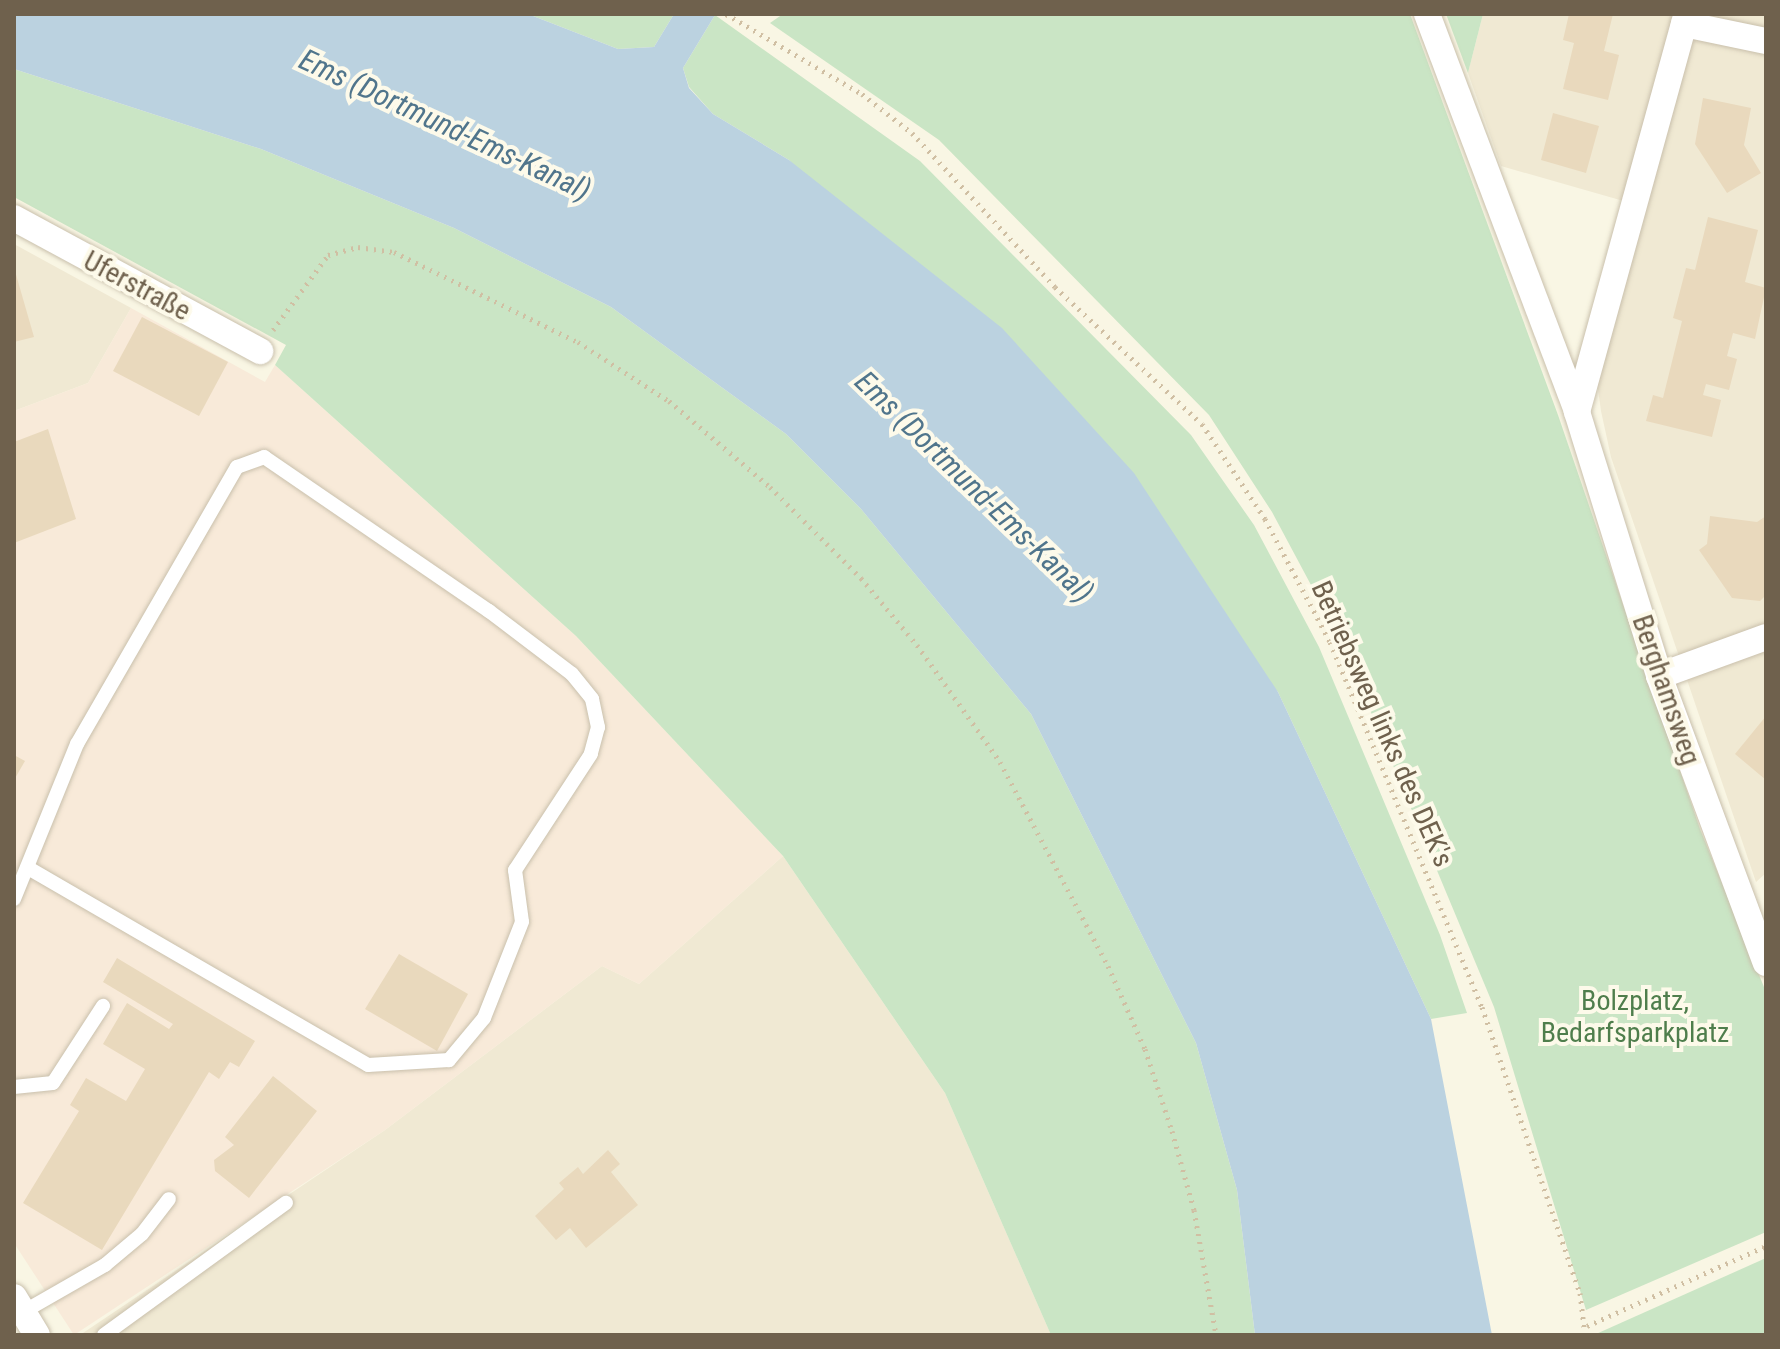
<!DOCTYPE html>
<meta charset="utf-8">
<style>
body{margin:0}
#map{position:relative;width:1780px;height:1349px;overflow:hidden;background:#f9f6e4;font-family:"Roboto Condensed",sans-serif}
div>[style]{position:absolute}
.residential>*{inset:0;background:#f0e9d3}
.commercial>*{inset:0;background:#f8ead9}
.green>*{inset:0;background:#cae5c5}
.water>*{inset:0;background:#bbd2e0}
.building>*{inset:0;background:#e9d9bd}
.path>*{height:5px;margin-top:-2.5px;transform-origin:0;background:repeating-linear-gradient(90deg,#d0bfa3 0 2px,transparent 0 8px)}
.roads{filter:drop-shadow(0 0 2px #c9c0ac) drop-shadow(0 0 2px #c9c0ac)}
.lane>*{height:14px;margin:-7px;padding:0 7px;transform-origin:7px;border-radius:7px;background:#fff}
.street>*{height:26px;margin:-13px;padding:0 13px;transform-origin:13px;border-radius:13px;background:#fff}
span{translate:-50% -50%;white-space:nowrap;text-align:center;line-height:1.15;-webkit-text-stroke:8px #fdfaea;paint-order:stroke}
.street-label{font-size:28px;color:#6f614d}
.park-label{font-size:28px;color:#4f7e4c}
.water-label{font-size:30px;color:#50758c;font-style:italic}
.frame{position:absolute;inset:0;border:16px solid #6f614d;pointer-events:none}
</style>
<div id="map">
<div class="residential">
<div style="clip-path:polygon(1483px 14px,1766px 14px,1766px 873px,1756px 882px,1611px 457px,1601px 411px,1593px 353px,1634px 204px,1501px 166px,1468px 73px)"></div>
<div style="clip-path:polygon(14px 244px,131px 308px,88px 383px,14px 411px)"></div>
<div style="clip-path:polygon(783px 856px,945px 1093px,1051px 1335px,80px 1335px,385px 1130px,602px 966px,639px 984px)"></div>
</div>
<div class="commercial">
<div style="clip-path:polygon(131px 308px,265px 382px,275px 365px,576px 636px,783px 856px,639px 984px,602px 966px,385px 1130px,74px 1335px,14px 1243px,14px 411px,88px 383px)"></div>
</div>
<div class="green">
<div style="clip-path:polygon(528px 14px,674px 14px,654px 47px,618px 49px)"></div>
<div style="clip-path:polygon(783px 14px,1410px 14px,1558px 415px,1700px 829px,1766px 992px,1766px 1232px,1586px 1310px,1494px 1007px,1342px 643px,1272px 512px,1209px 415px,939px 140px,770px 23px)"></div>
<div style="clip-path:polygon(1446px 14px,1483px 14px,1468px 73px)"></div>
<div style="clip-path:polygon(715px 15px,920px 161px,1191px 435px,1254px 525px,1319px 647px,1440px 935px,1467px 1013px,1431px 1019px,1278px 692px,789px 160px,713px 114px,689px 87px,683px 68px)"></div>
<div style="clip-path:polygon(14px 69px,261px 149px,454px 228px,611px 307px,786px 434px,861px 509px,1031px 714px,1196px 1043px,1237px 1190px,1255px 1335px,1051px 1335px,945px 1093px,783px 856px,576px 636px,275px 365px,286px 345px,14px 197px)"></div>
<div style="clip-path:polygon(1766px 1258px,1766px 1335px,1595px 1335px,1596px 1334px)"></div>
</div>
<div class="water">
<div style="clip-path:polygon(14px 14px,528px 14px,618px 49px,654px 47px,674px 14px,715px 15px,683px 68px,689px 88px,713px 114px,789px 160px,1002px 328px,1134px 473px,1278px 692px,1431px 1019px,1492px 1335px,1255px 1335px,1237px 1190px,1196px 1043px,1031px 714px,861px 509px,786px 434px,611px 307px,454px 228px,261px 149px,14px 69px)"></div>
</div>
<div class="building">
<div style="clip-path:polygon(1569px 14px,1613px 14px,1604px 51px,1619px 55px,1608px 100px,1563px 89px,1574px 43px,1563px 40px)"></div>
<div style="clip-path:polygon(1703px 98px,1751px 108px,1744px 145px,1761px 173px,1727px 193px,1695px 144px)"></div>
<div style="clip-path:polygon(1553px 113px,1599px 126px,1586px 173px,1541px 160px)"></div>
<div style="clip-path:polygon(1708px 217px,1758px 230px,1745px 282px,1766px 288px,1755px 339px,1733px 333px,1727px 356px,1737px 359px,1729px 390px,1706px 384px,1703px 395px,1721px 400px,1712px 437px,1646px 421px,1653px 395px,1663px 398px,1682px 321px,1673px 318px,1686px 268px,1695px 270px)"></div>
<div style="clip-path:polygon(15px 271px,34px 337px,14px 342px,14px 272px)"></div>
<div style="clip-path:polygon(142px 317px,228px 362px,199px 416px,113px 371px)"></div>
<div style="clip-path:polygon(48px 429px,76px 519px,14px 543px,14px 442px)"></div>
<div style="clip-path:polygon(1710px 516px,1757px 522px,1766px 516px,1766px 595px,1760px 601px,1732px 598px,1699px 550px,1707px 544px)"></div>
<div style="clip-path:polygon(1766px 716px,1766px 780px,1735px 754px)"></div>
<div style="clip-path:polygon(14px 755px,25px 761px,14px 780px)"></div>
<div style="clip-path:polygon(399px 954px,468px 994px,437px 1051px,365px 1009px)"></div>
<div style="clip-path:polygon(117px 958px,255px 1041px,239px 1067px,230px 1062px,219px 1079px,209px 1072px,102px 1250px,23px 1203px,79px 1111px,70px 1105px,86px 1078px,126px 1101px,145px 1069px,103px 1044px,127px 1003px,169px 1029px,173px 1024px,103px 982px)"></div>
<div style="clip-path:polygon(273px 1076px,317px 1111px,249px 1198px,215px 1171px,214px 1160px,234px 1145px,225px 1137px)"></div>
<div style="clip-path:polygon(608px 1150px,620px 1164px,611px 1172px,638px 1205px,586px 1248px,570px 1228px,556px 1240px,535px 1216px,564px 1189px,559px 1183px,578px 1167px,583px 1174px)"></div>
</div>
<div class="path">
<div style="left:726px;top:14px;width:158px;rotate:30.5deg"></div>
<div style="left:862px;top:94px;width:63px;rotate:38deg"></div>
<div style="left:912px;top:133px;width:210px;rotate:47.1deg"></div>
<div style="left:1055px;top:287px;width:201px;rotate:43deg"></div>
<div style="left:1202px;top:424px;width:114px;rotate:56.4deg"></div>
<div style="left:1265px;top:519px;width:139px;rotate:62.1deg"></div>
<div style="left:1330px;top:642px;width:395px;rotate:67.4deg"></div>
<div style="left:1482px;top:1007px;width:302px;rotate:71.1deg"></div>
<div style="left:1580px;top:1293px;width:42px;rotate:83.2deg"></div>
<div style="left:273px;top:330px;width:93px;rotate:-53.7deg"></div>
<div style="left:328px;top:255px;width:31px;rotate:-15deg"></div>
<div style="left:358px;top:247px;width:36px;rotate:8deg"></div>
<div style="left:394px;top:252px;width:205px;rotate:26.1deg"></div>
<div style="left:578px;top:342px;width:108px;rotate:33deg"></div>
<div style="left:669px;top:401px;width:133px;rotate:40.4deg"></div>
<div style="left:770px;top:487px;width:129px;rotate:45deg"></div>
<div style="left:861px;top:578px;width:87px;rotate:50.1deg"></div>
<div style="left:917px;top:645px;width:143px;rotate:54.6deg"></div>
<div style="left:1000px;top:762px;width:231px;rotate:62.1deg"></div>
<div style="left:1108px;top:966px;width:91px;rotate:66deg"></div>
<div style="left:1145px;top:1049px;width:86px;rotate:71.8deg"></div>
<div style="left:1172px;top:1131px;width:82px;rotate:74.4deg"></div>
<div style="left:1194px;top:1210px;width:127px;rotate:80deg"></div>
<div style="left:1587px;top:1326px;width:196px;rotate:-24.1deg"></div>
</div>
<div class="roads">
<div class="lane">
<div style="left:14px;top:899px;width:167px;rotate:-67.9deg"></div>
<div style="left:77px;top:744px;width:320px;rotate:-60deg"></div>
<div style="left:237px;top:467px;width:29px;rotate:-20deg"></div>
<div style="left:264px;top:457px;width:273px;rotate:34.4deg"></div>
<div style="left:489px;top:611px;width:104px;rotate:37.2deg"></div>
<div style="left:572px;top:674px;width:32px;rotate:51deg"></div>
<div style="left:592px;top:699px;width:29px;rotate:78deg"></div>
<div style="left:598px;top:727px;width:28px;rotate:105deg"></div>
<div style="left:591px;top:754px;width:139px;rotate:123.2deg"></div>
<div style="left:515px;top:870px;width:52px;rotate:82.3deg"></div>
<div style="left:522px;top:922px;width:103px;rotate:111.6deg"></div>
<div style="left:484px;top:1018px;width:55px;rotate:129.8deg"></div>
<div style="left:449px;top:1060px;width:81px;rotate:176.5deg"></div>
<div style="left:368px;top:1065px;width:391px;rotate:-149.9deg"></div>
<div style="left:14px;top:1087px;width:39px;rotate:-6deg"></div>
<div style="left:53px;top:1083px;width:92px;rotate:-57deg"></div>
<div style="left:23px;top:1312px;width:95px;rotate:-29.8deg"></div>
<div style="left:105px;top:1265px;width:48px;rotate:-40deg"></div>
<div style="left:142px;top:1234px;width:44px;rotate:-52.4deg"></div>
<div style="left:104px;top:1335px;width:225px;rotate:-36deg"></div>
</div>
<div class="street">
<div style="left:1427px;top:14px;width:425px;rotate:69.3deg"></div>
<div style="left:1577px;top:412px;width:276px;rotate:72.7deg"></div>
<div style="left:1659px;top:676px;width:306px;rotate:69.6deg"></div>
<div style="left:1684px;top:24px;width:84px;rotate:11.7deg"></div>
<div style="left:14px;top:218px;width:280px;rotate:28.4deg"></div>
<div style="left:1577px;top:412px;width:413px;rotate:-74.6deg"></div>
<div style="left:1659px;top:676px;width:114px;rotate:-20deg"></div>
<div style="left:14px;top:1297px;width:44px;rotate:58.8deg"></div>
</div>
</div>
<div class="street-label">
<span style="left:137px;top:286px;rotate:28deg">Uferstraße</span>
<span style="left:1666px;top:690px;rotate:71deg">Berghamsweg</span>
<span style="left:1382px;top:724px;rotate:66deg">Betriebsweg links des DEK's</span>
</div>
<div class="park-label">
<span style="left:1635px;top:1017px">Bolzplatz,<br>Bedarfsparkplatz</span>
</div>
<div class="water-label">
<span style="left:445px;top:125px;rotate:25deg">Ems (Dortmund-Ems-Kanal)</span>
<span style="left:974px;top:487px;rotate:44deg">Ems (Dortmund-Ems-Kanal)</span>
</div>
<div class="frame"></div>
</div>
